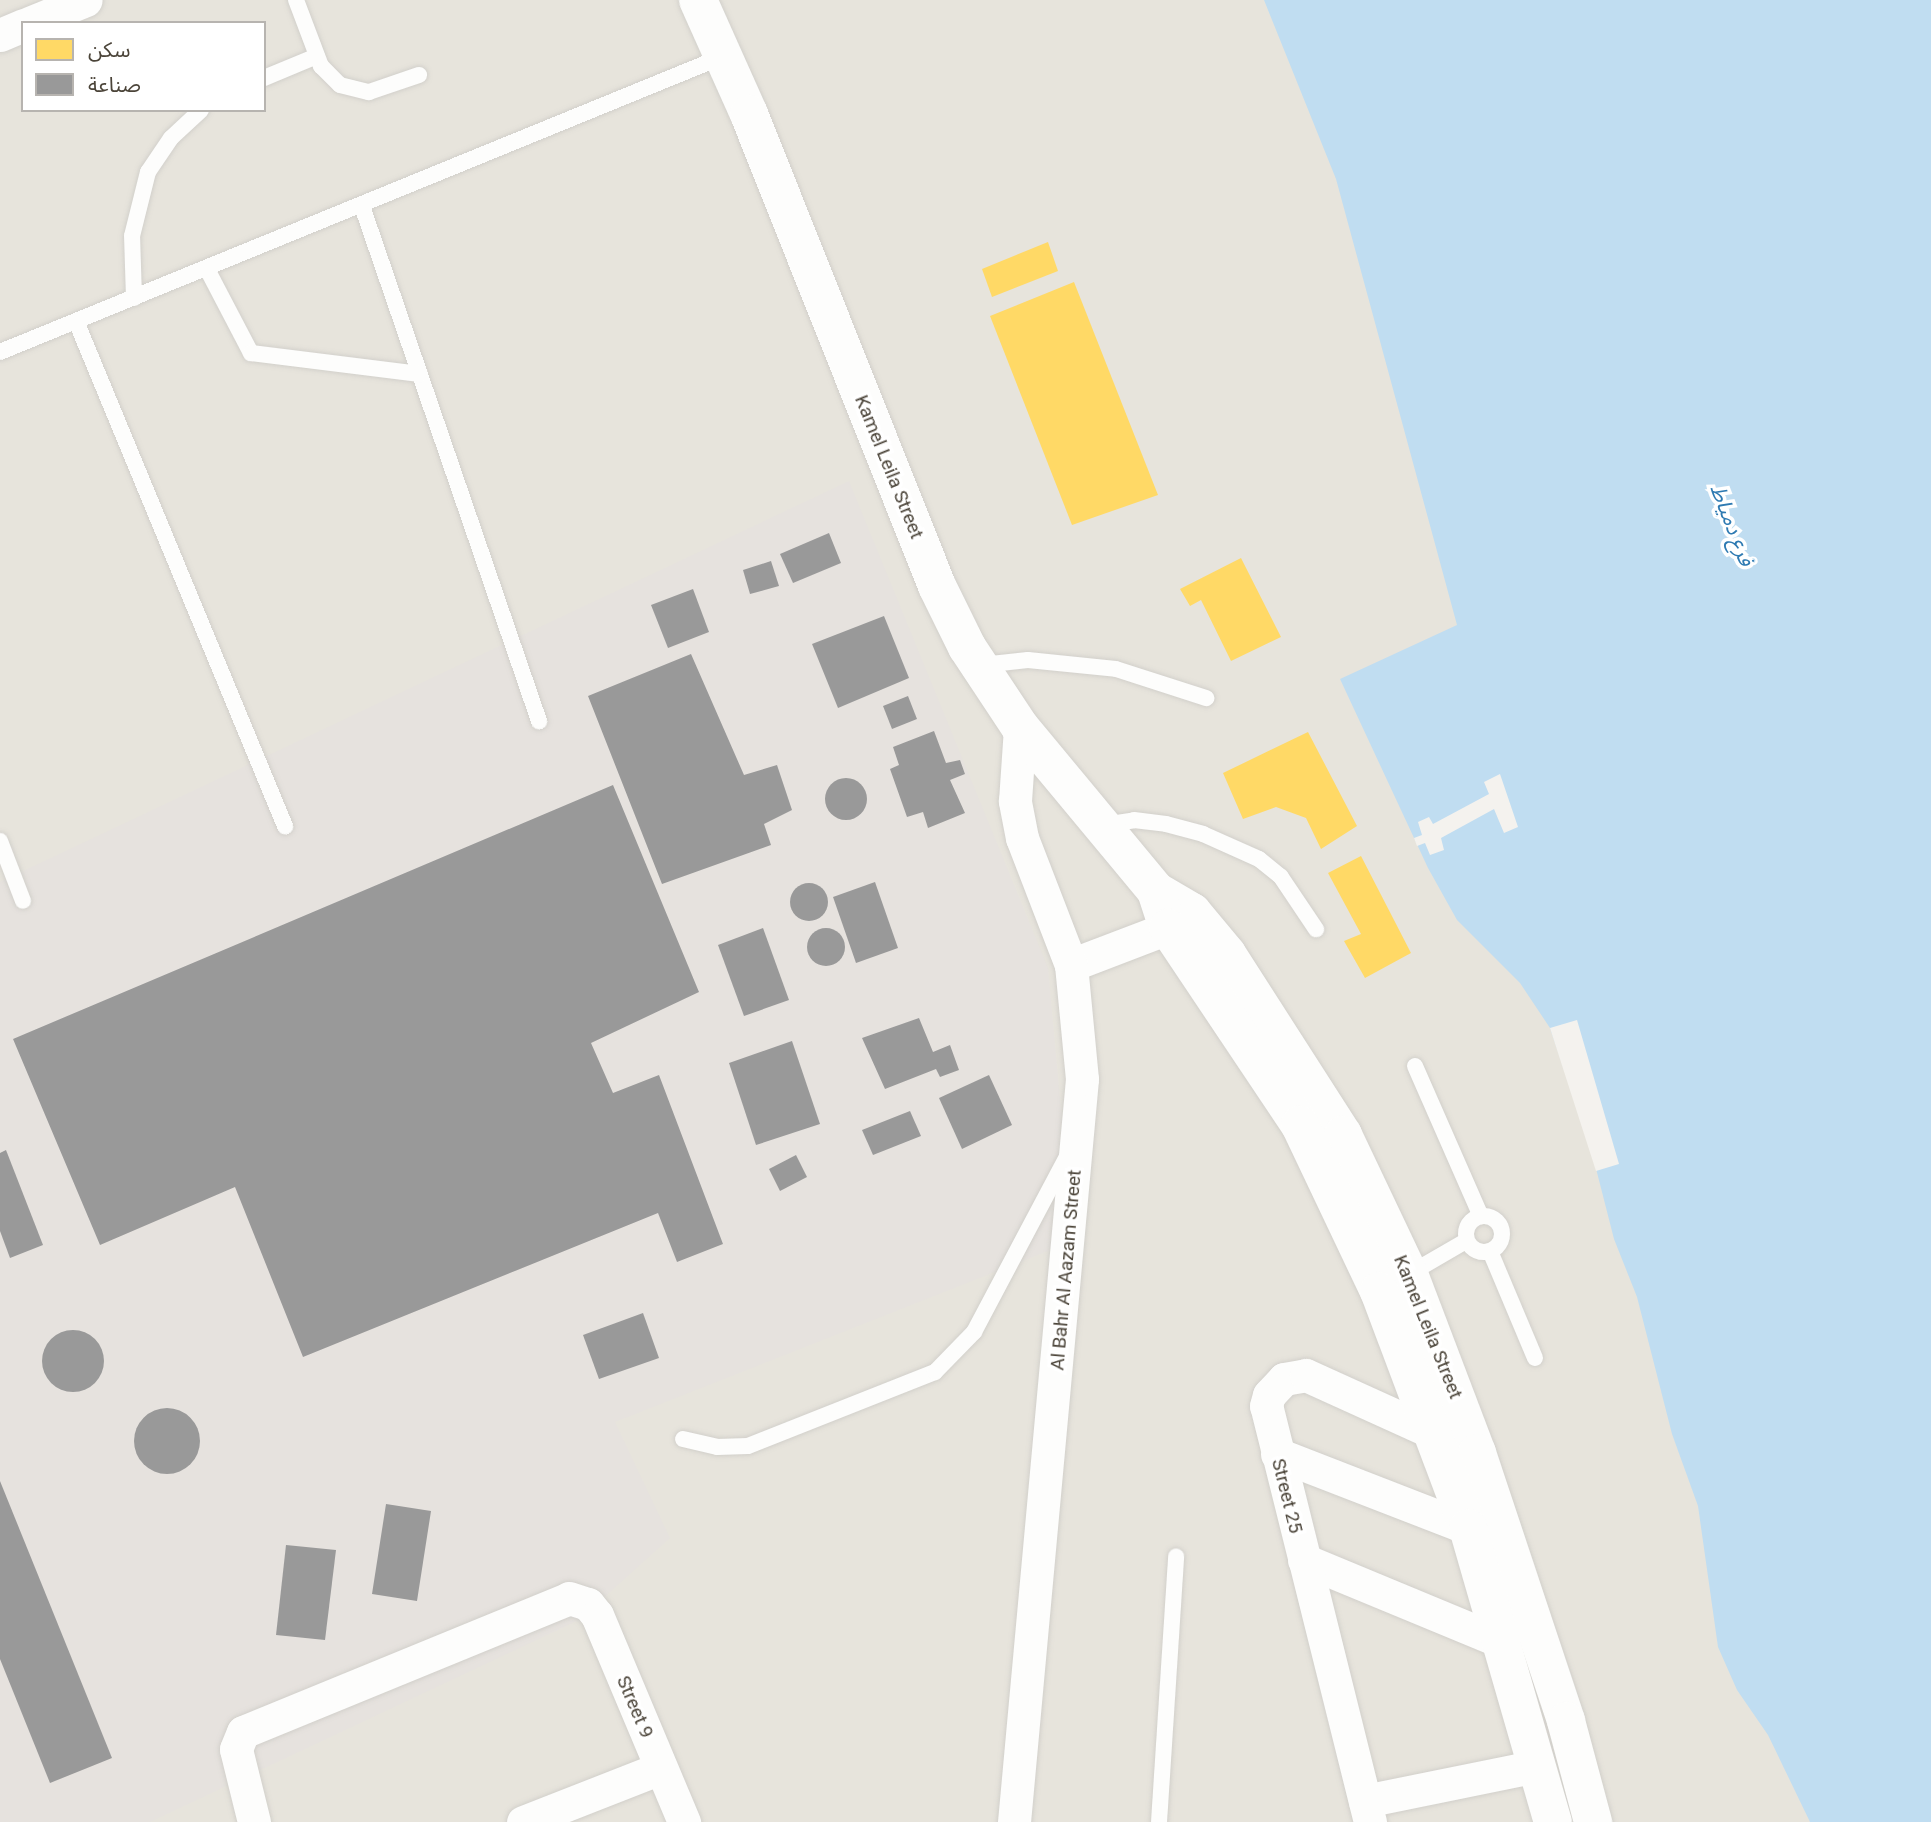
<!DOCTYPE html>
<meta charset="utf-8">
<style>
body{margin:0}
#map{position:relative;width:1931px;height:1822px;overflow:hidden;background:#f4f2ee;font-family:Roboto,"Noto Sans Arabic",sans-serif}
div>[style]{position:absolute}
.residential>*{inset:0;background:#e7e4dc}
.industrial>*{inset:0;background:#e6e2de}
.water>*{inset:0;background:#c0ddf1}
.pier>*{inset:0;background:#f4f2ee}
.homes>*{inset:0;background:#ffd966}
.industry>*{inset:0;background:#999}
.round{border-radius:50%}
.roads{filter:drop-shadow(0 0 2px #d2d0cb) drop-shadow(0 0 2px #d2d0cb)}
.service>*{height:16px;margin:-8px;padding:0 8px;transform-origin:8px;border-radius:8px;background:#fdfdfc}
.service>.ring{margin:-8px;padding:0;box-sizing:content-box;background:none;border:16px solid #fdfdfc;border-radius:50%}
.minor>*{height:33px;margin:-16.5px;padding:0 16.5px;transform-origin:16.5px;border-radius:16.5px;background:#fdfdfc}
.tertiary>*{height:38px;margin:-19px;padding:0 19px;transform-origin:19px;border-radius:19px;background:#fdfdfc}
span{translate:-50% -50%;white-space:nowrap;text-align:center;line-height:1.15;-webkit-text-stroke:7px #fff;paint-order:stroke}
.street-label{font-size:19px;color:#4b4439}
.water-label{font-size:21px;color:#2e7ab2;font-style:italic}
.legend{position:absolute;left:21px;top:21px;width:245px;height:91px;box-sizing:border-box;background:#fff;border:2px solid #b7b4b0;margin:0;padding:9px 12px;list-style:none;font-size:21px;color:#4b4439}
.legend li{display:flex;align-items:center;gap:14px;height:35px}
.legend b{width:35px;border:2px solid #b7b4b0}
</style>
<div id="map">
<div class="residential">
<div style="clip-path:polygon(evenodd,0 0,1931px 0,1931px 1822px,0 1822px,0 0,23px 23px,264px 23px,264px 110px,23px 110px,23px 23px)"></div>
</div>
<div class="industrial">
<div style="clip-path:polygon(849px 481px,1048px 968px,1063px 1132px,1053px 1249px,615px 1422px,670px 1538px,579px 1620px,150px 1822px,0 1822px,0 882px)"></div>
</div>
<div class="water">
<div style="clip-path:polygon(1264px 0,1931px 0,1931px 1822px,1810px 1822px,1768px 1735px,1737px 1690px,1718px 1647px,1698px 1506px,1672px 1434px,1637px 1297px,1614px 1239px,1591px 1149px,1550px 1028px,1520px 983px,1457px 920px,1428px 868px,1340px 679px,1457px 625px,1336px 179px)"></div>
</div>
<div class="pier">
<div style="clip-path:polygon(1500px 774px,1518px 827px,1504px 833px,1494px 809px,1441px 838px,1444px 850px,1430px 855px,1425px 843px,1417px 846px,1414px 838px,1422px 835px,1418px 822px,1429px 817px,1433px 824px,1489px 794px,1484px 782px)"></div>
<div style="clip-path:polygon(1577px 1020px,1619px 1164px,1596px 1171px,1550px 1028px)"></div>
</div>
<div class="homes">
<div style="clip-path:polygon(1048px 242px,1058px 271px,992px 297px,982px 269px)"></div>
<div style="clip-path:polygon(1074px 282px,1158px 495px,1072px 525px,990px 316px)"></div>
<div style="clip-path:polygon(1241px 558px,1281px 637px,1231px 661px,1201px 600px,1190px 606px,1180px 589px)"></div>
<div style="clip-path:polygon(1308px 732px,1357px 826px,1321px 849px,1306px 818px,1276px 807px,1243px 819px,1223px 773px)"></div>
<div style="clip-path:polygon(1361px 856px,1411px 953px,1365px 978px,1344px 941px,1361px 934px,1328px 873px)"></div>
</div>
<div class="industry">
<div style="clip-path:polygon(829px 533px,841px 563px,793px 583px,780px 554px)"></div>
<div style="clip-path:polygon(771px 561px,779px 586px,750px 594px,743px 570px)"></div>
<div style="clip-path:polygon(693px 589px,709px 632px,668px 648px,651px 605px)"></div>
<div style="clip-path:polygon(884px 616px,909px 678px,838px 708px,812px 644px)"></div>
<div style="clip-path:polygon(691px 654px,744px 775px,777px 765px,792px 810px,764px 824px,771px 845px,662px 884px,588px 696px)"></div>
<div style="clip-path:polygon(908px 696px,917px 719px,892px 729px,883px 706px)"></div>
<div style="clip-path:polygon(934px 731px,946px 763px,960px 760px,965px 774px,950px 780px,965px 813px,928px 828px,923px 812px,907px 817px,890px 769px,899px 765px,893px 747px)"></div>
<div class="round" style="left:825px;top:778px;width:42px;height:42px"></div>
<div style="clip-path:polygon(613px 785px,699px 992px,591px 1043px,613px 1093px,659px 1075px,723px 1244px,677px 1262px,658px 1213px,303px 1357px,235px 1187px,100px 1245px,13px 1039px)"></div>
<div style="clip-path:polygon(875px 882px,898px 948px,856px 963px,833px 897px)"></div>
<div class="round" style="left:790px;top:883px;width:38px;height:38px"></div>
<div class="round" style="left:807px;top:928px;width:38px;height:38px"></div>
<div style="clip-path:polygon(763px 928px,789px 1000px,744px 1016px,718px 945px)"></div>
<div style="clip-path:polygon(919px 1018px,933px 1052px,950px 1045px,959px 1070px,940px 1077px,936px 1069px,885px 1089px,862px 1038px)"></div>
<div style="clip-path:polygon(792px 1041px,820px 1124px,756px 1145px,729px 1063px)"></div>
<div style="clip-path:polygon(989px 1075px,1012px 1125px,962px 1149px,939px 1098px)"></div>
<div style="clip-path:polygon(910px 1111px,921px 1136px,873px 1155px,862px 1130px)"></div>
<div style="clip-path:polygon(6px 1150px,43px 1245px,10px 1258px,0 1231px,0 1153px)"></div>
<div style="clip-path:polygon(796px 1155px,807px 1177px,780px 1191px,769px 1169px)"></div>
<div style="clip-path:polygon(643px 1313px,659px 1358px,599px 1379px,583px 1335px)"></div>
<div class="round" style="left:42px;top:1330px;width:62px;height:62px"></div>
<div class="round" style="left:134px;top:1408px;width:66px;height:66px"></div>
<div style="clip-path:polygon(0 1481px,112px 1758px,50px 1783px,0 1659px)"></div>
<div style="clip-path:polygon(386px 1504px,431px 1511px,417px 1601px,372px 1594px)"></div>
<div style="clip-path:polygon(286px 1545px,336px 1550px,325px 1640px,276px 1635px)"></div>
</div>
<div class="roads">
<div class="service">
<div style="left:296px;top:0;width:71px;rotate:69.3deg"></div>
<div style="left:321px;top:66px;width:27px;rotate:45deg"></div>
<div style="left:340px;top:85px;width:30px;rotate:14deg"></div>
<div style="left:369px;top:92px;width:53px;rotate:-18.8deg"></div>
<div style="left:264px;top:78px;width:57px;rotate:-22.5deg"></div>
<div style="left:362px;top:206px;width:545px;rotate:71.03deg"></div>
<div style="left:207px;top:269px;width:95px;rotate:62.4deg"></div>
<div style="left:251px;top:353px;width:170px;rotate:7.1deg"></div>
<div style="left:134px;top:298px;width:62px;rotate:-91.8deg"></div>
<div style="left:132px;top:236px;width:66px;rotate:-76deg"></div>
<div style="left:148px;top:172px;width:41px;rotate:-55.9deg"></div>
<div style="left:171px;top:138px;width:41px;rotate:-43deg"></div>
<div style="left:76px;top:321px;width:547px;rotate:67.52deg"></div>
<div style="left:0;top:352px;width:782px;rotate:-22.24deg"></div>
<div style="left:982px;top:665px;width:46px;rotate:-6.2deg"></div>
<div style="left:1028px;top:660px;width:88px;rotate:5.8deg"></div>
<div style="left:1116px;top:669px;width:95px;rotate:17.9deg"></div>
<div style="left:1104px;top:825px;width:30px;rotate:-9deg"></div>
<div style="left:1134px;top:820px;width:32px;rotate:7deg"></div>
<div style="left:1166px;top:824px;width:38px;rotate:15deg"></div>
<div style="left:1203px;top:834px;width:61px;rotate:24.1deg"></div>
<div style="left:1259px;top:859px;width:28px;rotate:39deg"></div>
<div style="left:1281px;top:877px;width:63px;rotate:56.1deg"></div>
<div style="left:0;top:841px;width:64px;rotate:69deg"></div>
<div style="left:1415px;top:1066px;width:164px;rotate:66.3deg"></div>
<div class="ring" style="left:1466px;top:1216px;width:20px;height:20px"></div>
<div style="left:1490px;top:1251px;width:116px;rotate:67.2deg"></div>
<div style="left:1409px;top:1274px;width:66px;rotate:-30.1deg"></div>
<div style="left:683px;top:1439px;width:35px;rotate:13deg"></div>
<div style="left:717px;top:1447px;width:31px;rotate:-2deg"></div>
<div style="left:748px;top:1446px;width:201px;rotate:-21.6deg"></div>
<div style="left:935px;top:1372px;width:56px;rotate:-45.7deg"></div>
<div style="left:974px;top:1332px;width:199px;rotate:-62.1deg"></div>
<div style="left:1159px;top:1822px;width:266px;rotate:-86.3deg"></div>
</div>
<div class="minor">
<div style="left:29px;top:23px;width:61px;rotate:-22deg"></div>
<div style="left:0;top:35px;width:25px;rotate:-23deg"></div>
<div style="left:1071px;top:965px;width:104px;rotate:-20.9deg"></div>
<div style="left:1168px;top:928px;width:26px;rotate:-32deg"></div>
<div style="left:1277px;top:1454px;width:205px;rotate:21.2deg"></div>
<div style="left:1304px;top:1560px;width:212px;rotate:22.5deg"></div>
<div style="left:1365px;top:1801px;width:176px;rotate:-11.5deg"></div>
<div style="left:254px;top:1822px;width:75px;rotate:-103.9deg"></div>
<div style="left:236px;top:1749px;width:18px;rotate:-68deg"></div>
<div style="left:243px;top:1732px;width:352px;rotate:-22.3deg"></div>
<div style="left:569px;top:1598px;width:20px;rotate:18deg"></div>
<div style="left:588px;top:1604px;width:14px;rotate:51deg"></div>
<div style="left:597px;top:1615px;width:225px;rotate:67.2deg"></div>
<div style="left:523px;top:1822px;width:148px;rotate:-21.4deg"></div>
<div style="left:1014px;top:1822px;width:746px;rotate:-84.77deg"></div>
<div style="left:1082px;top:1079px;width:115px;rotate:-95.5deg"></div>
<div style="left:1071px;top:965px;width:136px;rotate:-111.1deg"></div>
<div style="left:1022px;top:838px;width:38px;rotate:-101deg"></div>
<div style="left:1015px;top:801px;width:74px;rotate:-86.1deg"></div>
<div style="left:1370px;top:1822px;width:429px;rotate:-104deg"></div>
<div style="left:1266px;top:1406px;width:11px;rotate:-75deg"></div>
<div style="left:1269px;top:1395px;width:22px;rotate:-47deg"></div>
<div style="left:1284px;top:1379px;width:22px;rotate:-10deg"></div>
<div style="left:1306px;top:1375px;width:157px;rotate:24.4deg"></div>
</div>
<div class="tertiary">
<div style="left:698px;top:0;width:125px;rotate:65.9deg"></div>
<div style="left:749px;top:114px;width:508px;rotate:68.28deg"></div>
<div style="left:937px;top:586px;width:68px;rotate:63.8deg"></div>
<div style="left:967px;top:647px;width:96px;rotate:56.5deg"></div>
<div style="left:1020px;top:727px;width:213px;rotate:50.3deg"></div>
<div style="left:1156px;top:891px;width:42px;rotate:30.3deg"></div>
<div style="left:1192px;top:912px;width:55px;rotate:50.2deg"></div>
<div style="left:1227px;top:954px;width:215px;rotate:57.3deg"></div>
<div style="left:1343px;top:1135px;width:154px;rotate:64.6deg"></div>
<div style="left:1409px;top:1274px;width:191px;rotate:69.2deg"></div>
<div style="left:1477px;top:1453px;width:282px;rotate:71.6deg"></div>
<div style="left:1566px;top:1721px;width:105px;rotate:75deg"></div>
<div style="left:1156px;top:891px;width:39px;rotate:72deg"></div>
<div style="left:1168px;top:928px;width:237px;rotate:56.2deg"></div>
<div style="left:1300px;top:1125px;width:184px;rotate:64.6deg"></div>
<div style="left:1379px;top:1291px;width:253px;rotate:69.4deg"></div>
<div style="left:1468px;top:1528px;width:306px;rotate:73.9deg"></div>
</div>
</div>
<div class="street-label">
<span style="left:889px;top:467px;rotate:68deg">Kamel Leila Street</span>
<span style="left:1066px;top:1270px;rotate:-85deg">Al Bahr Al Aazam Street</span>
<span style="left:1428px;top:1327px;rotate:68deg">Kamel Leila Street</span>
<span style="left:1287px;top:1496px;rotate:76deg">Street 25</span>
<span style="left:635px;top:1707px;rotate:67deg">Street 9</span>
</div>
<div class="water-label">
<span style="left:1732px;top:525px;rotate:69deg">فرع دمياط</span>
</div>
<ul class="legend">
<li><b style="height:19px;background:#ffd966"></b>سكن</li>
<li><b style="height:19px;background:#999"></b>صناعة</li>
</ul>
</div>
